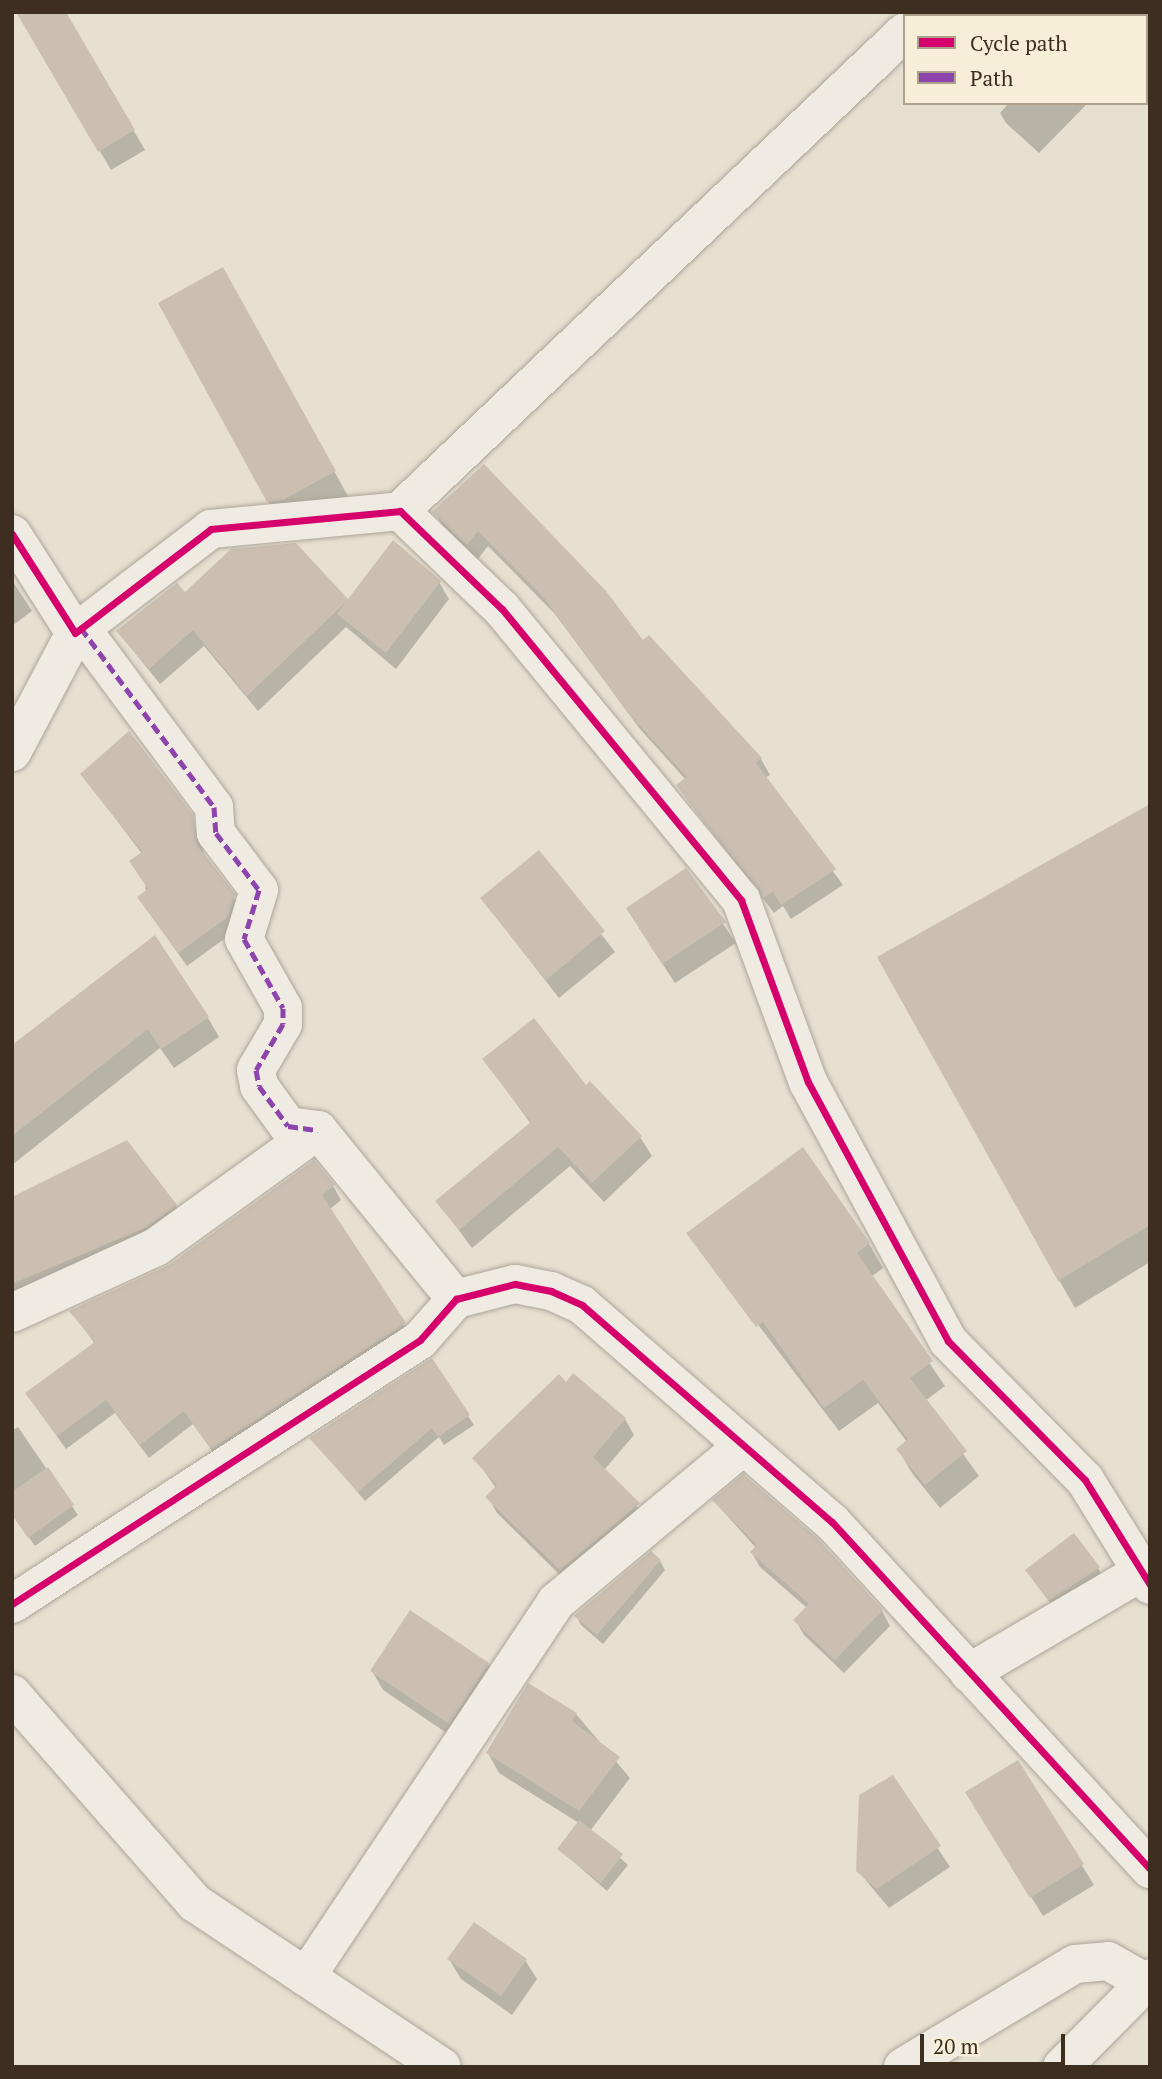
<!DOCTYPE html>
<style>
body{margin:0}
#map{position:relative;width:1162px;height:2079px;overflow:hidden;background:#e7e0d1;font-family:"PT Serif",serif}
div>[style]{position:absolute}
.shadow>*{inset:0;background:#0003}
.building>*{inset:0;background:#cbbfb2}
.roads{filter:drop-shadow(0 0 2px #ada599) drop-shadow(0 0 2px #ada599)}
.street>*{height:38px;margin:-19px;padding:0 19px;transform-origin:19px;border-radius:19px;background:#efebe3}
.quiet>*{height:5px;margin-top:-2.5px;transform-origin:0;background:repeating-linear-gradient(90deg,#8e44ad 0 10px,transparent 0 15px)}
.cycleway>*{height:7px;margin:-3.5px;padding:0 3.5px;transform-origin:3.5px;border-radius:3.5px;background:#d6006c}
span{translate:-50% -50%;white-space:nowrap;text-align:center;line-height:1.15;-webkit-text-stroke:5px #f7eed8;paint-order:stroke}
.frame{position:absolute;inset:0;border:14px solid #3d2e20;pointer-events:none}
.legend{position:absolute;left:903px;top:14px;width:245px;height:91px;box-sizing:border-box;background:#f7eed8;border:2px solid #ada18e;margin:0;padding:9px 12px;list-style:none;font-size:21px;color:#3d2e20}
.legend li{display:flex;align-items:center;gap:14px;height:35px}
.legend b{width:35px;border:2px solid #ada18e}
.scale{position:absolute;left:920px;top:2034px;width:145px;height:32px;box-sizing:border-box;border:4px solid #3d2e20;border-top:0;padding-left:9px;font-size:21px;line-height:24px;white-space:nowrap;color:#3d2e20;-webkit-text-stroke:5px #f7eed8;paint-order:stroke}
</style>
<div id="map">
<div class="shadow">
<div style="clip-path:polygon(18px 12px,64px 12px,145px 150px,111px 170px)"></div>
<div style="clip-path:polygon(1009px 103px,1088px 103px,1039px 153px,1006px 123px,1000px 113px)"></div>
<div style="clip-path:polygon(239px 297px,350px 500px,285px 529px,268px 501px)"></div>
<div style="clip-path:polygon(484px 467px,643px 643px,649px 638px,761px 759px,770px 775px,765px 778px,843px 885px,791px 919px,783px 906px,774px 913px,688px 801px,679px 785px,686px 780px,640px 729px,555px 614px,488px 546px,477px 560px,444px 528px,435px 512px)"></div>
<div style="clip-path:polygon(12px 580px,32px 611px,12px 626px)"></div>
<div style="clip-path:polygon(439px 582px,449px 599px,396px 669px,346px 627px,258px 711px,204px 646px,160px 684px,118px 632px,185px 594px,348px 602px)"></div>
<div style="clip-path:polygon(82px 774px,191px 816px,205px 857px,242px 910px,235px 931px,187px 966px,148px 911px,142px 854px)"></div>
<div style="clip-path:polygon(1150px 807px,1150px 1262px,1075px 1308px,1059px 1280px)"></div>
<div style="clip-path:polygon(539px 853px,615px 952px,559px 998px,482px 899px)"></div>
<div style="clip-path:polygon(686px 870px,736px 943px,675px 983px,639px 928px)"></div>
<div style="clip-path:polygon(208px 1018px,219px 1037px,174px 1068px,160px 1048px,12px 1165px,12px 1045px)"></div>
<div style="clip-path:polygon(484px 1059px,586px 1087px,640px 1137px,652px 1156px,604px 1202px,570px 1166px,472px 1248px,437px 1201px,531px 1124px)"></div>
<div style="clip-path:polygon(333px 1186px,341px 1200px,329px 1210px,412px 1338px,220px 1462px,193px 1424px,149px 1458px,115px 1413px,66px 1449px,36px 1407px,95px 1344px,72px 1312px)"></div>
<div style="clip-path:polygon(12px 1199px,176px 1206px,187px 1225px,12px 1310px)"></div>
<div style="clip-path:polygon(689px 1234px,869px 1244px,883px 1268px,871px 1277px,945px 1386px,925px 1401px,979px 1476px,940px 1508px,912px 1473px,898px 1449px,907px 1442px,878px 1403px,839px 1431px)"></div>
<div style="clip-path:polygon(431px 1361px,474px 1425px,444px 1445px,439px 1437px,365px 1501px,312px 1438px)"></div>
<div style="clip-path:polygon(566px 1384px,625px 1419px,634px 1435px,604px 1470px,648px 1520px,570px 1585px,497px 1513px,488px 1497px,496px 1488px,475px 1458px)"></div>
<div style="clip-path:polygon(18px 1427px,78px 1515px,35px 1546px,12px 1514px,12px 1431px)"></div>
<div style="clip-path:polygon(714px 1501px,882px 1611px,890px 1626px,844px 1673px,804px 1635px,796px 1621px,807px 1608px,760px 1567px,752px 1553px,756px 1548px)"></div>
<div style="clip-path:polygon(660px 1561px,665px 1570px,603px 1644px,581px 1625px,576px 1616px)"></div>
<div style="clip-path:polygon(1098px 1568px,1103px 1578px,1055px 1609px,1033px 1580px)"></div>
<div style="clip-path:polygon(488px 1664px,499px 1684px,460px 1742px,383px 1690px,372px 1671px)"></div>
<div style="clip-path:polygon(576px 1714px,630px 1778px,590px 1831px,628px 1865px,607px 1891px,559px 1849px,579px 1823px,499px 1773px,488px 1753px)"></div>
<div style="clip-path:polygon(1018px 1762px,1094px 1885px,1043px 1916px,979px 1813px)"></div>
<div style="clip-path:polygon(892px 1778px,950px 1867px,889px 1908px,858px 1871px)"></div>
<div style="clip-path:polygon(449px 1959px,525px 1960px,537px 1979px,512px 2015px,461px 1979px)"></div>
</div>
<div class="building">
<div style="clip-path:polygon(16px 12px,66px 12px,135px 130px,98px 152px)"></div>
<div style="clip-path:polygon(223px 267px,336px 471px,283px 500px,267px 502px,158px 303px)"></div>
<div style="clip-path:polygon(484px 464px,606px 591px,643px 640px,649px 635px,762px 758px,756px 763px,836px 869px,781px 905px,773px 892px,763px 898px,676px 785px,687px 777px,628px 713px,544px 598px,478px 531px,467px 545px,432px 512px)"></div>
<div style="clip-path:polygon(393px 540px,441px 581px,386px 653px,337px 614px,346px 602px,247px 696px,193px 630px,149px 669px,116px 631px,177px 583px,185px 592px,231px 549px,296px 543px,348px 599px)"></div>
<div style="clip-path:polygon(129px 731px,193px 815px,198px 846px,235px 894px,228px 917px,178px 953px,137px 897px,148px 889px,129px 861px,142px 852px,80px 774px)"></div>
<div style="clip-path:polygon(1150px 804px,1150px 1225px,1058px 1281px,877px 957px)"></div>
<div style="clip-path:polygon(539px 850px,605px 931px,546px 980px,480px 898px)"></div>
<div style="clip-path:polygon(686px 868px,726px 922px,662px 964px,626px 908px)"></div>
<div style="clip-path:polygon(155px 935px,209px 1017px,161px 1049px,148px 1029px,12px 1136px,12px 1045px)"></div>
<div style="clip-path:polygon(534px 1018px,586px 1085px,590px 1081px,642px 1136px,592px 1183px,558px 1147px,459px 1230px,435px 1201px,531px 1122px,482px 1059px)"></div>
<div style="clip-path:polygon(127px 1140px,177px 1205px,145px 1228px,12px 1284px,12px 1197px)"></div>
<div style="clip-path:polygon(803px 1147px,870px 1243px,857px 1253px,933px 1361px,910px 1378px,967px 1451px,925px 1485px,896px 1449px,908px 1439px,863px 1380px,824px 1408px,763px 1322px,756px 1327px,686px 1233px)"></div>
<div style="clip-path:polygon(314px 1160px,335px 1185px,322px 1195px,406px 1323px,211px 1449px,184px 1411px,140px 1445px,106px 1400px,57px 1436px,25px 1393px,95px 1342px,69px 1311px,169px 1265px)"></div>
<div style="clip-path:polygon(432px 1358px,470px 1415px,438px 1437px,432px 1428px,358px 1492px,309px 1438px)"></div>
<div style="clip-path:polygon(573px 1373px,626px 1418px,593px 1457px,640px 1503px,560px 1570px,485px 1497px,497px 1485px,472px 1458px,559px 1374px,566px 1382px)"></div>
<div style="clip-path:polygon(48px 1467px,74px 1505px,28px 1538px,12px 1515px,12px 1492px)"></div>
<div style="clip-path:polygon(743px 1474px,817px 1538px,883px 1610px,835px 1660px,793px 1620px,809px 1604px,750px 1552px,757px 1545px,712px 1500px)"></div>
<div style="clip-path:polygon(1074px 1533px,1100px 1567px,1049px 1601px,1025px 1570px)"></div>
<div style="clip-path:polygon(651px 1551px,661px 1560px,597px 1635px,574px 1616px)"></div>
<div style="clip-path:polygon(410px 1610px,489px 1663px,449px 1724px,370px 1671px)"></div>
<div style="clip-path:polygon(528px 1683px,577px 1713px,572px 1721px,620px 1757px,579px 1811px,486px 1753px)"></div>
<div style="clip-path:polygon(1018px 1760px,1084px 1864px,1030px 1898px,965px 1792px)"></div>
<div style="clip-path:polygon(893px 1775px,941px 1846px,877px 1889px,856px 1871px,859px 1795px)"></div>
<div style="clip-path:polygon(579px 1820px,623px 1854px,601px 1883px,557px 1849px)"></div>
<div style="clip-path:polygon(474px 1922px,527px 1959px,501px 1996px,447px 1959px)"></div>
</div>
<div class="roads">
<div class="street">
<div style="left:400px;top:511px;width:696px;rotate:-43.49deg"></div>
<div style="left:12px;top:534px;width:117px;rotate:57.5deg"></div>
<div style="left:75px;top:633px;width:171px;rotate:-37.4deg"></div>
<div style="left:211px;top:529px;width:190px;rotate:-5.4deg"></div>
<div style="left:400px;top:511px;width:141px;rotate:43.9deg"></div>
<div style="left:502px;top:609px;width:377px;rotate:50.6deg"></div>
<div style="left:741px;top:900px;width:194px;rotate:69.8deg"></div>
<div style="left:808px;top:1082px;width:294px;rotate:61.6deg"></div>
<div style="left:948px;top:1341px;width:195px;rotate:45.4deg"></div>
<div style="left:1085px;top:1480px;width:123px;rotate:58.2deg"></div>
<div style="left:81px;top:628px;width:223px;rotate:53.4deg"></div>
<div style="left:214px;top:807px;width:26px;rotate:86deg"></div>
<div style="left:216px;top:833px;width:71px;rotate:53deg"></div>
<div style="left:259px;top:890px;width:51px;rotate:107deg"></div>
<div style="left:244px;top:939px;width:79px;rotate:60.5deg"></div>
<div style="left:283px;top:1008px;width:16px;rotate:90deg"></div>
<div style="left:283px;top:1024px;width:53px;rotate:120.4deg"></div>
<div style="left:256px;top:1070px;width:16px;rotate:79deg"></div>
<div style="left:259px;top:1086px;width:49px;rotate:54.1deg"></div>
<div style="left:288px;top:1126px;width:30px;rotate:8deg"></div>
<div style="left:12px;top:752px;width:135px;rotate:-62.1deg"></div>
<div style="left:12px;top:1313px;width:158px;rotate:-24.6deg"></div>
<div style="left:156px;top:1247px;width:200px;rotate:-35.8deg"></div>
<div style="left:318px;top:1130px;width:218px;rotate:50.8deg"></div>
<div style="left:12px;top:1604px;width:486px;rotate:-32.9deg"></div>
<div style="left:420px;top:1340px;width:55px;rotate:-48.7deg"></div>
<div style="left:456px;top:1299px;width:61px;rotate:-14.3deg"></div>
<div style="left:515px;top:1284px;width:37px;rotate:11deg"></div>
<div style="left:551px;top:1291px;width:34px;rotate:24deg"></div>
<div style="left:582px;top:1305px;width:331px;rotate:41deg"></div>
<div style="left:832px;top:1522px;width:471px;rotate:47.5deg"></div>
<div style="left:969px;top:1673px;width:199px;rotate:-30.4deg"></div>
<div style="left:12px;top:1694px;width:278px;rotate:48.8deg"></div>
<div style="left:195px;top:1903px;width:296px;rotate:33.6deg"></div>
<div style="left:306px;top:1977px;width:451px;rotate:-56.3deg"></div>
<div style="left:556px;top:1602px;width:244px;rotate:-39.8deg"></div>
<div style="left:903px;top:2067px;width:200px;rotate:-30.9deg"></div>
<div style="left:1075px;top:1964px;width:33px;rotate:-5deg"></div>
<div style="left:1108px;top:1961px;width:43px;rotate:29.6deg"></div>
<div style="left:1062px;top:2067px;width:125px;rotate:-45.3deg"></div>
</div>
</div>
<div class="quiet">
<div style="left:81px;top:628px;width:223px;rotate:53.4deg"></div>
<div style="left:214px;top:807px;width:26px;rotate:86deg"></div>
<div style="left:216px;top:833px;width:71px;rotate:53deg"></div>
<div style="left:259px;top:890px;width:51px;rotate:107deg"></div>
<div style="left:244px;top:939px;width:79px;rotate:60.5deg"></div>
<div style="left:283px;top:1008px;width:16px;rotate:90deg"></div>
<div style="left:283px;top:1024px;width:53px;rotate:120.4deg"></div>
<div style="left:256px;top:1070px;width:16px;rotate:79deg"></div>
<div style="left:259px;top:1086px;width:49px;rotate:54.1deg"></div>
<div style="left:288px;top:1126px;width:30px;rotate:8deg"></div>
</div>
<div class="cycleway">
<div style="left:12px;top:534px;width:117px;rotate:57.5deg"></div>
<div style="left:75px;top:633px;width:171px;rotate:-37.4deg"></div>
<div style="left:211px;top:529px;width:190px;rotate:-5.4deg"></div>
<div style="left:400px;top:511px;width:141px;rotate:43.9deg"></div>
<div style="left:502px;top:609px;width:377px;rotate:50.6deg"></div>
<div style="left:741px;top:900px;width:194px;rotate:69.8deg"></div>
<div style="left:808px;top:1082px;width:294px;rotate:61.6deg"></div>
<div style="left:948px;top:1341px;width:195px;rotate:45.4deg"></div>
<div style="left:1085px;top:1480px;width:123px;rotate:58.2deg"></div>
<div style="left:12px;top:1604px;width:486px;rotate:-32.9deg"></div>
<div style="left:420px;top:1340px;width:55px;rotate:-48.7deg"></div>
<div style="left:456px;top:1299px;width:61px;rotate:-14.3deg"></div>
<div style="left:515px;top:1284px;width:37px;rotate:11deg"></div>
<div style="left:551px;top:1291px;width:34px;rotate:24deg"></div>
<div style="left:582px;top:1305px;width:331px;rotate:41deg"></div>
<div style="left:832px;top:1522px;width:471px;rotate:47.5deg"></div>
</div>
<div class="frame"></div>
<ul class="legend">
<li><b style="height:9px;background:#d6006c"></b>Cycle path</li>
<li><b style="height:9px;background:#8e44ad"></b>Path</li>
</ul>
<div class="scale">20 m</div>
</div>
